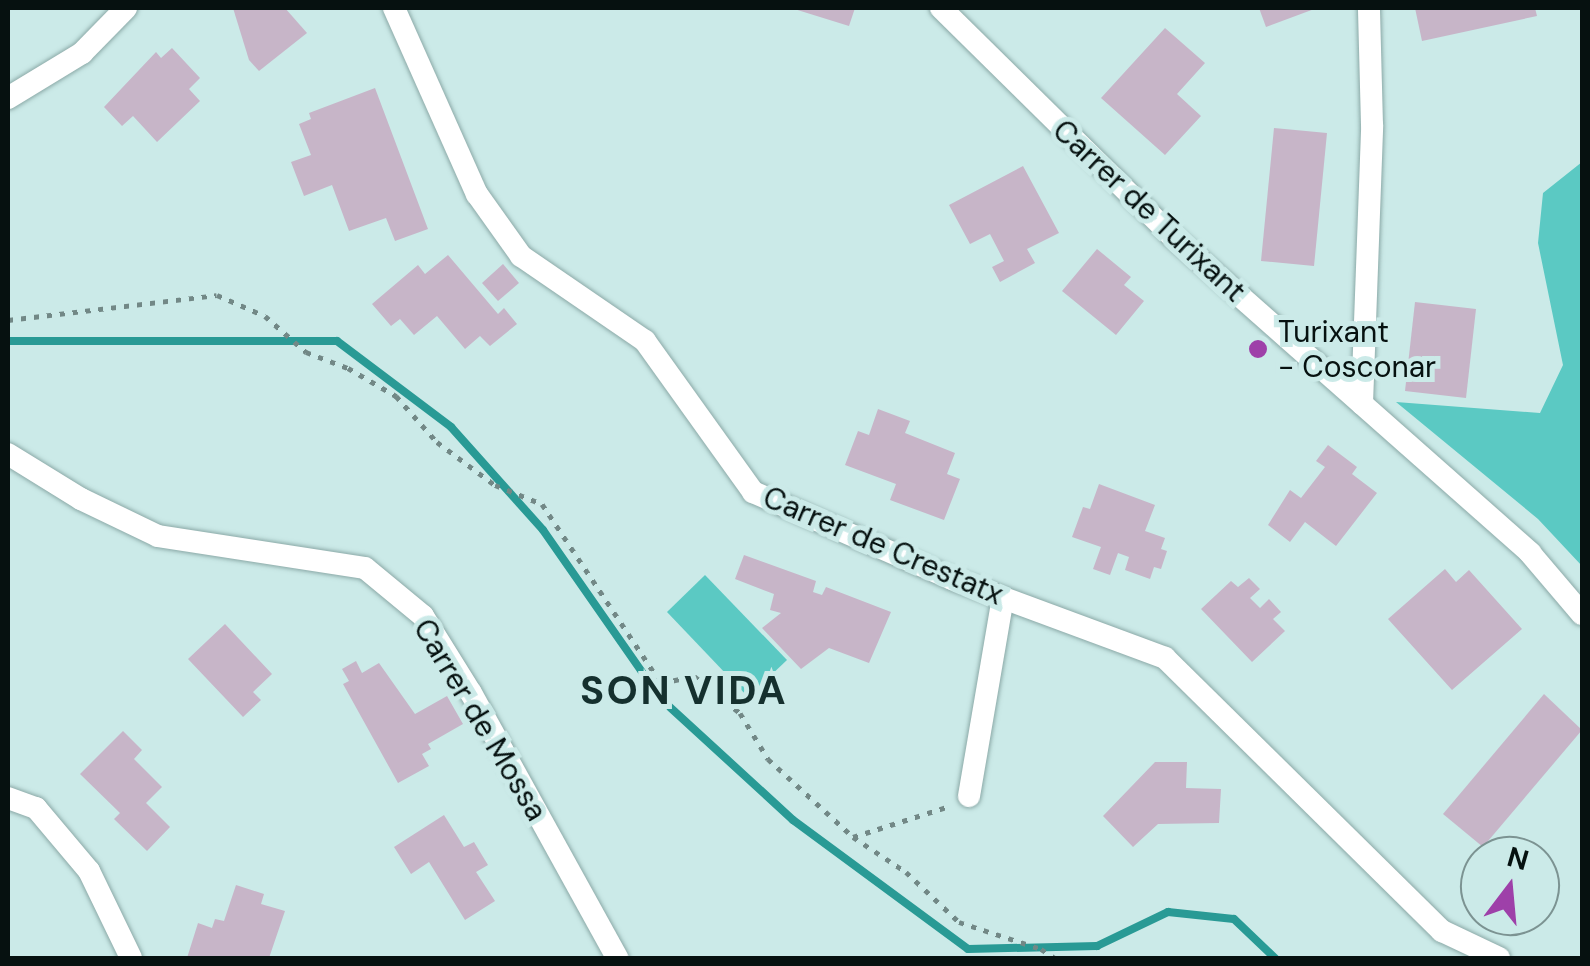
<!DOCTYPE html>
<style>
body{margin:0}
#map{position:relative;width:1590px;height:966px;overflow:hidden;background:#cbeae8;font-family:"DM Sans",sans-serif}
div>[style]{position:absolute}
.green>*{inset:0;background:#5bc9c3}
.stream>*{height:8px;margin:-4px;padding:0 4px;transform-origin:4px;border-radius:4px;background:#299a95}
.building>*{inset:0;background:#c7b5c8}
.path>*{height:5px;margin-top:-2.5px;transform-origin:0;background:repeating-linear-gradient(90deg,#728886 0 5px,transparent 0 13px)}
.roads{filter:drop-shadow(0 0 2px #8ba9a7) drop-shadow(0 0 2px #8ba9a7)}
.street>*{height:22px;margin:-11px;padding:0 11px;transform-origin:11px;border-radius:11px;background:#fff}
.dots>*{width:28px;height:28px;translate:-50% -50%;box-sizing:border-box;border:5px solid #cbeae8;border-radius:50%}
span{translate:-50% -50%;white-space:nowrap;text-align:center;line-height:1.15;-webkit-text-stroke:10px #cbeae8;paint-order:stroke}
.street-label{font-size:30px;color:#061110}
.poi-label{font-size:30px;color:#061110}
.left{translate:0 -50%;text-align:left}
.district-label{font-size:40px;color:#15302e;font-weight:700;letter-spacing:2.5px}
.frame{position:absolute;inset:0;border:10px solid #061110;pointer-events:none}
.north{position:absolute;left:1460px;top:836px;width:100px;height:100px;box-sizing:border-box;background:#cbeae8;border:2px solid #7c9392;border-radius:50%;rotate:16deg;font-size:28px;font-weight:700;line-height:40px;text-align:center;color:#061110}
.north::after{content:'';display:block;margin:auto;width:35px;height:45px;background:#9e40a9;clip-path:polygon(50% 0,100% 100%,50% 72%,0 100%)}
</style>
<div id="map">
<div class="green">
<div style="clip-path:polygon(1582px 162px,1582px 566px,1538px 519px,1396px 402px,1540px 413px,1563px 365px,1538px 243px,1543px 193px)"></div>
<div style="clip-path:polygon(705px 575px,787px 660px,748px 697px,667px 612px)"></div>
</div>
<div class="stream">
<div style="left:8px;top:341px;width:329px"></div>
<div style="left:337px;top:341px;width:143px;rotate:37deg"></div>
<div style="left:451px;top:427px;width:138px;rotate:48.2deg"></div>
<div style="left:543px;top:530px;width:206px;rotate:55.1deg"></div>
<div style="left:661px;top:699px;width:179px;rotate:42.5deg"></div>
<div style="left:793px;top:820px;width:217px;rotate:36.4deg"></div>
<div style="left:968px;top:949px;width:129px;rotate:-1.3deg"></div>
<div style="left:1097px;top:946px;width:79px;rotate:-25.6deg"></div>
<div style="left:1168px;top:912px;width:66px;rotate:6.1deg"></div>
<div style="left:1234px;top:919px;width:57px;rotate:43.6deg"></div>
</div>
<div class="building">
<div style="clip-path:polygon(233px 8px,285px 8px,307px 33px,259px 71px,249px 60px)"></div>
<div style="clip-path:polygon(791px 8px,855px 8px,849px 26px)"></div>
<div style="clip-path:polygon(1259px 8px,1317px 8px,1266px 27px)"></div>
<div style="clip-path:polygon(1415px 8px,1535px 8px,1537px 16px,1422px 41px)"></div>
<div style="clip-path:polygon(1165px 28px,1205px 63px,1177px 94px,1201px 116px,1165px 155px,1101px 98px)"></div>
<div style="clip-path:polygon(172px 48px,200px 78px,189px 89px,200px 101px,157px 142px,133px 116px,122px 126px,104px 107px,156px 52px,161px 58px)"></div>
<div style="clip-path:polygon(375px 88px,428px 229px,395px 241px,386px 218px,349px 231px,332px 185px,304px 196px,291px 162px,311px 155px,299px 124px,311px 119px,309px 113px)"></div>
<div style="clip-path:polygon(1274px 128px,1327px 133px,1314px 266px,1261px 261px)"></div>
<div style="clip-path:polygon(1023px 166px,1059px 233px,1027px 249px,1035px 263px,1000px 282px,992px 267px,1004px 261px,990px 234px,970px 244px,949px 205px)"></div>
<div style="clip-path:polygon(1097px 249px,1131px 277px,1124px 285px,1144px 301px,1116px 335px,1062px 291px)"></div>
<div style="clip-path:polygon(448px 255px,498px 314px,504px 308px,517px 324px,490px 346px,480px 336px,465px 349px,437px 316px,414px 335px,400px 319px,391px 326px,372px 304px,418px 265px,425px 274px)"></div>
<div style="clip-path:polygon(503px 264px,519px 283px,498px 301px,482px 283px)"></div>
<div style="clip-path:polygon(1415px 302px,1476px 309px,1466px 398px,1405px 391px)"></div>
<div style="clip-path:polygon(878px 409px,910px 421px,905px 433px,955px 453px,947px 474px,960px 479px,944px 520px,890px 500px,896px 484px,845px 465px,858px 431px,869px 435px)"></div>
<div style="clip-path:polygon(1328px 445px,1357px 467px,1352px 474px,1377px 493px,1336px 546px,1305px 522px,1290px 542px,1268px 525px,1290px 490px,1301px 498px,1325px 467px,1316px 461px)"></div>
<div style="clip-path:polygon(1099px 484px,1155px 505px,1145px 531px,1165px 538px,1161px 549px,1167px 551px,1161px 569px,1154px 567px,1150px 579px,1125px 570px,1129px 557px,1118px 553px,1110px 575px,1093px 569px,1101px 547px,1072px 537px,1083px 507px,1090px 509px)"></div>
<div style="clip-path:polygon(744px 555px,816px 581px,813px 592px,822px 595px,826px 587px,891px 612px,869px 663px,829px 648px,801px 669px,762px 628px,781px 613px,770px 610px,774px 594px,735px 579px)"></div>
<div style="clip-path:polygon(1445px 569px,1456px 582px,1469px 570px,1522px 629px,1452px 690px,1388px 619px)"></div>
<div style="clip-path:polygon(1249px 578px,1260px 589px,1250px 598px,1260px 608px,1269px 599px,1281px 612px,1273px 619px,1285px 631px,1252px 662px,1201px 609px,1231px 581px,1238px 587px)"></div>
<div style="clip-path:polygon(225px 624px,272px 674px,253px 692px,261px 700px,243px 717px,188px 659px)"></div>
<div style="clip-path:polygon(356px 661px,362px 673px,379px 663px,415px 714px,447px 696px,463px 724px,428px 744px,431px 749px,422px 754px,429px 766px,398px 783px,343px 684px,349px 681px,342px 669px)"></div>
<div style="clip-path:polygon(1544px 694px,1582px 730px,1483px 847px,1443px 814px)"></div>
<div style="clip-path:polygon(123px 731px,142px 750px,134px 759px,162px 787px,146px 803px,170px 827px,147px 851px,114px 819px,120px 813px,80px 774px)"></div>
<div style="clip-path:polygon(1155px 762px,1187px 762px,1186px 788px,1221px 789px,1219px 823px,1158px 824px,1133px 847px,1103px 816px)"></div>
<div style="clip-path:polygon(444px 815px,464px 847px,474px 842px,488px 865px,476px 872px,495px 901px,465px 920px,429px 862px,411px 874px,394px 847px)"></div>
<div style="clip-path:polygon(236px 885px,264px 894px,261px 904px,285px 911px,269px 958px,187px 958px,198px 923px,212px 928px,215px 919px,224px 921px)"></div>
</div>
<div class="path">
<div style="left:8px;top:320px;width:210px;rotate:-6.8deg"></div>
<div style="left:217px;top:295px;width:52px;rotate:23.6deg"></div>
<div style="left:265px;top:316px;width:55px;rotate:41.3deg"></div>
<div style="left:306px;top:352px;width:45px;rotate:20.9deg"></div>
<div style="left:348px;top:368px;width:56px;rotate:30.3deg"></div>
<div style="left:396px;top:396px;width:62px;rotate:48.3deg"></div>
<div style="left:437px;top:442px;width:72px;rotate:36.6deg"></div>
<div style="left:495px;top:485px;width:51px;rotate:22deg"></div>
<div style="left:542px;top:504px;width:215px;rotate:56.4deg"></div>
<div style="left:661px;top:683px;width:34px;rotate:-12deg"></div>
<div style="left:694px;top:676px;width:59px;rotate:38.8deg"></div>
<div style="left:740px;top:713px;width:54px;rotate:58.7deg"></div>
<div style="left:768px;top:759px;width:115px;rotate:42.5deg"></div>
<div style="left:853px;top:837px;width:64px;rotate:33.4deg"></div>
<div style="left:906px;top:872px;width:73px;rotate:43.3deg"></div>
<div style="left:959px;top:922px;width:86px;rotate:18.2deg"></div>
<div style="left:1041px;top:949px;width:17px;rotate:33deg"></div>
<div style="left:853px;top:837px;width:102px;rotate:-17.7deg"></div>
</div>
<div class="roads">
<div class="street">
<div style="left:394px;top:8px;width:204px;rotate:66deg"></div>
<div style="left:477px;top:194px;width:76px;rotate:54.6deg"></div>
<div style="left:521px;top:256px;width:150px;rotate:34.4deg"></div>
<div style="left:645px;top:341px;width:186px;rotate:54.4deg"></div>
<div style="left:753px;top:492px;width:217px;rotate:23.6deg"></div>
<div style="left:952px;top:579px;width:227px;rotate:20.3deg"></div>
<div style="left:1165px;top:658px;width:389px;rotate:44.6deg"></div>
<div style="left:1442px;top:931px;width:63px;rotate:25.3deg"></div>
<div style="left:941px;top:8px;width:323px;rotate:44.6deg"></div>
<div style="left:1171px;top:235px;width:480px;rotate:41.5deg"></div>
<div style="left:1530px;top:553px;width:80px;rotate:49.6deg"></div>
<div style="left:8px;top:98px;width:87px;rotate:-31.3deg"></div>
<div style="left:82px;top:53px;width:63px;rotate:-45.6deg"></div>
<div style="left:1362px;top:404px;width:279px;rotate:-87.9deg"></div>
<div style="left:1372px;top:125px;width:117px;rotate:-91.5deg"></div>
<div style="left:8px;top:454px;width:86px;rotate:31.7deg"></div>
<div style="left:81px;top:499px;width:85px;rotate:25.7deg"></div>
<div style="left:158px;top:536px;width:209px;rotate:8.8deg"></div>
<div style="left:365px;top:568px;width:75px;rotate:39.6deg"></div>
<div style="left:423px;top:616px;width:91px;rotate:58.1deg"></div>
<div style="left:471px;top:693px;width:303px;rotate:61.1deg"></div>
<div style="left:969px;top:796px;width:201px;rotate:-80.3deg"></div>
<div style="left:8px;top:798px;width:30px;rotate:20deg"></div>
<div style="left:36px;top:808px;width:82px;rotate:49.9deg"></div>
<div style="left:89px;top:871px;width:97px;rotate:64.2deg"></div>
</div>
</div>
<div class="dots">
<div style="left:1258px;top:349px;background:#9e40a9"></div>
</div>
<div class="street-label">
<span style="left:1149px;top:211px;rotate:43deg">Carrer de Turixant</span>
<span style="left:883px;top:546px;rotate:23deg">Carrer de Crestatx</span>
<span style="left:480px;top:720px;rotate:59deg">Carrer de Mossa</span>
</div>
<div class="poi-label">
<span class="left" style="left:1278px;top:349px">Turixant<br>- Cosconar</span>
</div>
<div class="district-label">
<span style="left:684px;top:690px">SON VIDA</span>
</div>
<div class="frame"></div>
<div class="north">N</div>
</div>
